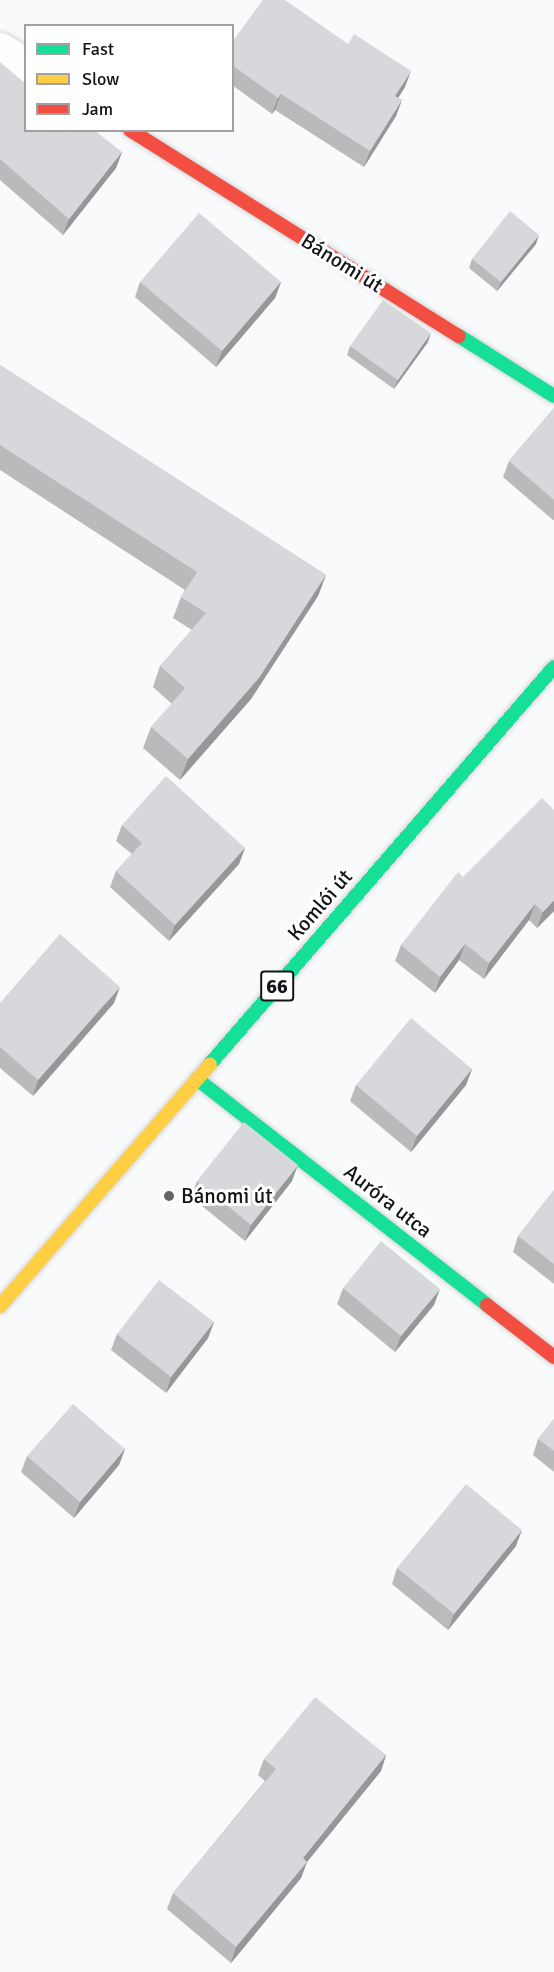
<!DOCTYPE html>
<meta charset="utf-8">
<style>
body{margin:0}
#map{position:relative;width:554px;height:1972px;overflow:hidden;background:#f9fafc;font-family:Signika,sans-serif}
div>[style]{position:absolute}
.roads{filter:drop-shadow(0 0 2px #d4d5d8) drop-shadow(0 0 2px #d4d5d8)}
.street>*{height:33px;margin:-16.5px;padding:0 16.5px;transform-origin:16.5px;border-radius:16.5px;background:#fefeff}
.fast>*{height:14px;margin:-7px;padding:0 7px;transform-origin:7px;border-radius:7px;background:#16e098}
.slow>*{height:14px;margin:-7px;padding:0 7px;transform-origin:7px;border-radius:7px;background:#ffcf43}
.jam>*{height:14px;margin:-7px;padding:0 7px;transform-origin:7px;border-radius:7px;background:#f24e42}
.wall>*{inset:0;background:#b9babc}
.shaded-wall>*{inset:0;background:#969799}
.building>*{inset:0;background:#d7d8db}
.dots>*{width:16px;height:16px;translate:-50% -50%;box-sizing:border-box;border:3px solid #fff;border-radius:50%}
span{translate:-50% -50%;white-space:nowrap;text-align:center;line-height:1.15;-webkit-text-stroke:6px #fff;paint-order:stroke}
.shield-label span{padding:2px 4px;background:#fff;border:2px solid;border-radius:4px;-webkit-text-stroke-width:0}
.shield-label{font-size:20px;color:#131418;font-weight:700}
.street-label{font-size:21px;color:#131418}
.poi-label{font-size:21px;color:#131418}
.left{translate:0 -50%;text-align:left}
.legend{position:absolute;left:24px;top:24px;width:210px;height:108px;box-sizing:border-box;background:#fff;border:2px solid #a1a1a3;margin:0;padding:8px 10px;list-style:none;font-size:18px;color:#131418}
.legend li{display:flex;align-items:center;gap:12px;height:30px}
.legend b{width:30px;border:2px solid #a1a1a3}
</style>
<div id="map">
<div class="roads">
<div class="street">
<div style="left:0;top:49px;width:31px;rotate:32deg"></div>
</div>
<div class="fast">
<div style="left:459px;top:336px;width:112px;rotate:32.3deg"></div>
<div style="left:210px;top:1064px;width:525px;rotate:-49.09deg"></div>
<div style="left:197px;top:1079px;width:368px;rotate:37.9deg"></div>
</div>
<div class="slow">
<div style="left:0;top:1306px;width:320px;rotate:-49deg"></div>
</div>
<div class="jam">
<div style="left:130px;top:130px;width:388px;rotate:32.1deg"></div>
<div style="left:487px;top:1305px;width:85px;rotate:37.8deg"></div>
</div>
</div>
<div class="wall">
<div style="clip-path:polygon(232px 42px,405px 87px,398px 98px,402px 100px,396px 116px,364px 167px,275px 110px,272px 114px,232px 85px)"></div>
<div style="clip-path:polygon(0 62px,26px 130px,122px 152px,116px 168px,63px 235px,0 180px)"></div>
<div style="clip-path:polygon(536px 244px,497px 291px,469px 268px,472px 259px)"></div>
<div style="clip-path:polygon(140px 282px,281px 282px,275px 298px,216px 367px,135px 297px)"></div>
<div style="clip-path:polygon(428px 342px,394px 389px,347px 355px,350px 346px)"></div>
<div style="clip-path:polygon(0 365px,326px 575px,318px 596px,251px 699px,180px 780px,143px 748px,151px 727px,172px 704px,153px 687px,160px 666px,192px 630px,173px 618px,181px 597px,185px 590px,0 470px)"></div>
<div style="clip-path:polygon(554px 408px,554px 520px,553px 520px,503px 477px,509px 461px)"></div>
<div style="clip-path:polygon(122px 825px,245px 848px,239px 864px,169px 941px,110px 887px,116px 871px,132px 854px,116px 841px)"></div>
<div style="clip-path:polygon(463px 877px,554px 911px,537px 928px,529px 920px,484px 979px,459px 960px,435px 993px,395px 961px,401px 945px)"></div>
<div style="clip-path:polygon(0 1003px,114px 1003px,33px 1096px,0 1068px)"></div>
<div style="clip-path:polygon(472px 1069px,466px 1085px,411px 1152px,350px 1101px,356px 1085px)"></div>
<div style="clip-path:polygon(197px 1181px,292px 1181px,245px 1241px,191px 1197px)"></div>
<div style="clip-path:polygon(554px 1190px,554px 1284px,513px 1252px,518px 1236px)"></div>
<div style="clip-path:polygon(343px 1288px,434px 1305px,395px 1352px,337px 1304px)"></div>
<div style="clip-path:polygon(214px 1322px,208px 1338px,166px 1393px,111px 1350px,117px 1334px)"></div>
<div style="clip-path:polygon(554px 1419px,554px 1472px,533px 1455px,538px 1439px)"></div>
<div style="clip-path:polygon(125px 1449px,119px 1465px,74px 1518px,21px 1472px,27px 1456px)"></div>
<div style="clip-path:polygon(516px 1546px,448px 1630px,392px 1584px,397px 1568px)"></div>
<div style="clip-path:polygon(386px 1755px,381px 1771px,307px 1862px,301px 1878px,231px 1963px,167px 1909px,173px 1893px,265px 1781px,258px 1775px,264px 1759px)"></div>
</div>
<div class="shaded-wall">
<div style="clip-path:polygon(411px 71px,405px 87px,389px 112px,395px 96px)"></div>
<div style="clip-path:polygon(281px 94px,275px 110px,272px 114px,278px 98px)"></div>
<div style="clip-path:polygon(402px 100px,396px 116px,364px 167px,370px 151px)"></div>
<div style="clip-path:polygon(122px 152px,116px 168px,63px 235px,69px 219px)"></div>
<div style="clip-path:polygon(539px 235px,536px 244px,497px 291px,501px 282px)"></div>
<div style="clip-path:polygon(281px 282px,275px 298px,216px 367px,222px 351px)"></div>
<div style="clip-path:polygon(431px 333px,428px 342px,394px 389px,398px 380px)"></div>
<div style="clip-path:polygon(326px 575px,318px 596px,251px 699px,180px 780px,188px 759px)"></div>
<div style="clip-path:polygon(245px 848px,239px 864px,169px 941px,175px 925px)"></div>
<div style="clip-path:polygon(554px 900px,554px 911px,537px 928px,543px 912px)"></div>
<div style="clip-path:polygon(535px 904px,529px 920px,484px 979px,489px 963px)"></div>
<div style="clip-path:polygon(465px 944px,459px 960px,435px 993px,440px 977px)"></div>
<div style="clip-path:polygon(120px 987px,114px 1003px,33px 1096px,38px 1080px)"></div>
<div style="clip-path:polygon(472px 1069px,466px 1085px,411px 1152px,417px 1136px)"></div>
<div style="clip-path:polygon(298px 1165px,292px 1181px,245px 1241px,251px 1225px)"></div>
<div style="clip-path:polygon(440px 1289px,434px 1305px,395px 1352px,401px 1336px)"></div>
<div style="clip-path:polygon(214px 1322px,208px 1338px,166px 1393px,171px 1377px)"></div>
<div style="clip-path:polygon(125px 1449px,119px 1465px,74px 1518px,80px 1502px)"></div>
<div style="clip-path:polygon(522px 1530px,516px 1546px,448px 1630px,454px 1614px)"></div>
<div style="clip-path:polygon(386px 1755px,381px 1771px,307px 1862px,301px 1878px,231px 1963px,236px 1947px,303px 1858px)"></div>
</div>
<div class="building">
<div style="clip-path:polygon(263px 0,285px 0,348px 44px,354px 34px,411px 71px,395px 96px,402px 100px,370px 151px,281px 94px,278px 98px,232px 65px,232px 42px)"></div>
<div style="clip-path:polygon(0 62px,26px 84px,26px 130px,94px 130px,122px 152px,69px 219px,0 159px)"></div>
<div style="clip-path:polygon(510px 211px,539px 235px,501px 282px,472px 259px)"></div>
<div style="clip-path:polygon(199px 213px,281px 282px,222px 351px,140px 282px)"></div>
<div style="clip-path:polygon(383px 300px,431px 333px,398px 380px,350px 346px)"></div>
<div style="clip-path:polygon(0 365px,326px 575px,259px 678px,188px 759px,151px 727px,185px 688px,160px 666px,206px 613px,181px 597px,197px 572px,0 445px)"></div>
<div style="clip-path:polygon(554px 408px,554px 500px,509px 461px)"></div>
<div style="clip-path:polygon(166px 776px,245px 848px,175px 925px,116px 871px,142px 843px,122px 825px)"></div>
<div style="clip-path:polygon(542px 798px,554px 810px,554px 900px,543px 912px,535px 904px,489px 963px,465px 944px,440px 977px,401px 945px,458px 872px,463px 877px)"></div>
<div style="clip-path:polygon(60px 934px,120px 987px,38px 1080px,0 1047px,0 1003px)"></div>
<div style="clip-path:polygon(411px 1018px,472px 1069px,417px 1136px,356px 1085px)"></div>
<div style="clip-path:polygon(244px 1122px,298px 1165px,251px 1225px,197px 1181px)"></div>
<div style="clip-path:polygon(554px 1190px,554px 1264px,518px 1236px)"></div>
<div style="clip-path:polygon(381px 1241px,440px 1289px,401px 1336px,343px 1288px)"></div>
<div style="clip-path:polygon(159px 1280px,214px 1322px,171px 1377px,117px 1334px)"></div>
<div style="clip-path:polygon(73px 1404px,125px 1449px,80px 1502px,27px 1456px)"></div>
<div style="clip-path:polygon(554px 1419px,554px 1451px,538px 1439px)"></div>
<div style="clip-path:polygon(466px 1484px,522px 1530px,454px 1614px,397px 1568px)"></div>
<div style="clip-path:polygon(315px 1697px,386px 1755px,303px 1858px,307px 1862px,236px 1947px,173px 1893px,276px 1769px,264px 1759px)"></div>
</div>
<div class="dots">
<div style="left:169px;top:1196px;background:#646468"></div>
</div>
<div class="shield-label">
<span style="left:277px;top:986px">66</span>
</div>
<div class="street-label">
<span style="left:342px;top:263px;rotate:32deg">Bánomi út</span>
<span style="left:320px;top:905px;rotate:-49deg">Komlói út</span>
<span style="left:388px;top:1201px;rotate:38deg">Auróra utca</span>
</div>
<div class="poi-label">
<span class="left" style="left:181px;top:1196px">Bánomi út</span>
</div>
<ul class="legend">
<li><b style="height:8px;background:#16e098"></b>Fast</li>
<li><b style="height:8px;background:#ffcf43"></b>Slow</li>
<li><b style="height:8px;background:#f24e42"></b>Jam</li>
</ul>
</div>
